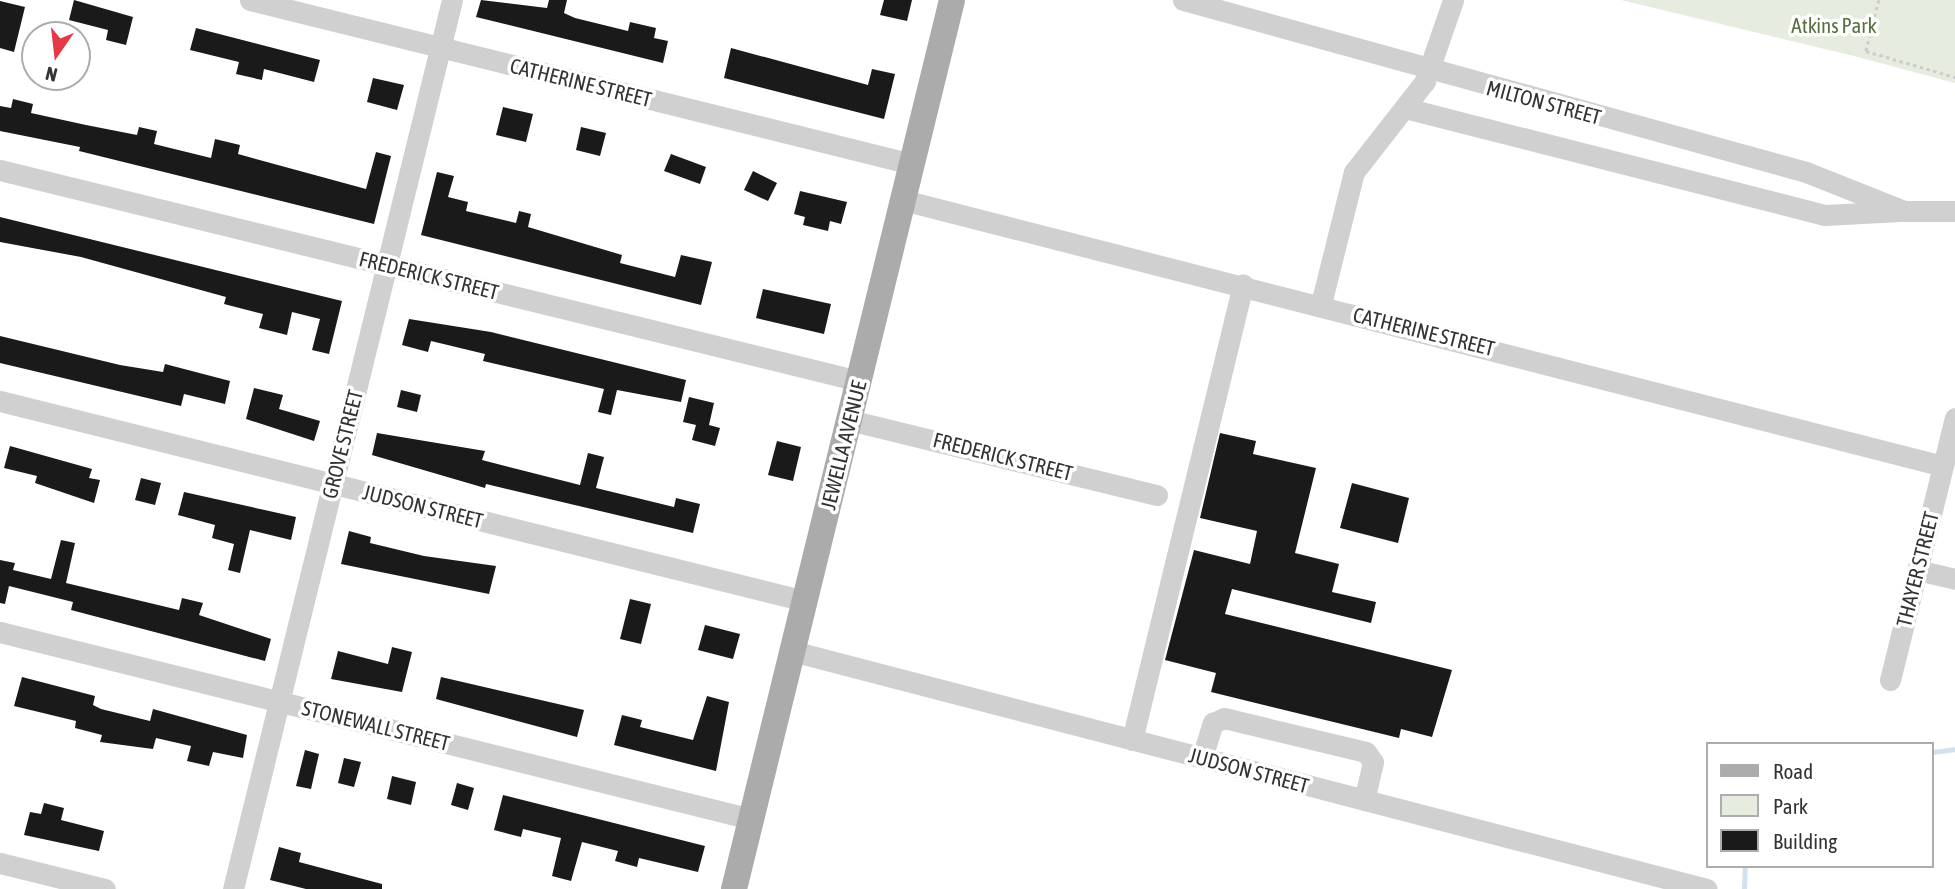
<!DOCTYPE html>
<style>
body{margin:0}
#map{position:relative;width:1955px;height:889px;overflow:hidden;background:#fff;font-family:"Asap Condensed",sans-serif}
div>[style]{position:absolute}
.green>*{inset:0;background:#e6ecdf}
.stream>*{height:5px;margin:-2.5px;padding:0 2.5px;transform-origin:2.5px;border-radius:2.5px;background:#cfe2ee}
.building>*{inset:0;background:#1a1a1a}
.path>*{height:2.5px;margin-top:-1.25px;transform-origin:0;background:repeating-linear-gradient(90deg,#cdcdcd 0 3.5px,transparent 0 7px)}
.minor>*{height:21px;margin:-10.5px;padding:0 10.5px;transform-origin:10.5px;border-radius:10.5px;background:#d0d0d0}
.major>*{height:26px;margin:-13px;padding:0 13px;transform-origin:13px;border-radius:13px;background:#ababab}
span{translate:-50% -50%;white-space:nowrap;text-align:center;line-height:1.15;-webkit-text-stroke:7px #fff;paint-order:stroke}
.park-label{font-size:21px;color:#56703f}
.street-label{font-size:21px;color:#333}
.legend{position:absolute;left:1706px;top:742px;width:228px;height:126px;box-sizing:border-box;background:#fff;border:2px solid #adadad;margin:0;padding:9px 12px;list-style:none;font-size:21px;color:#333}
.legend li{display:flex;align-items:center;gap:14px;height:35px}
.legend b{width:35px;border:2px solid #adadad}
.north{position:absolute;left:21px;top:21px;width:70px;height:70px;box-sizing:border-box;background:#fff;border:2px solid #adadad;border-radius:50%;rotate:194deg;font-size:19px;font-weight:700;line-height:28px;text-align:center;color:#333}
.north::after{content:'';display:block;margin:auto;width:24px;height:32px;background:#e63946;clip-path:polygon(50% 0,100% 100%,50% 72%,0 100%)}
</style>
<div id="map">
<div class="green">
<div style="clip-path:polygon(1621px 0,1955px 0,1955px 83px,1854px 56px)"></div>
</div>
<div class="stream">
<div style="left:1932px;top:752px;width:23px;rotate:-7deg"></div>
<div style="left:1744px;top:889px;width:23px;rotate:-88deg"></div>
</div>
<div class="building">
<div style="clip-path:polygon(74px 0,133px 17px,126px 45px,106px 40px,108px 30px,69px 20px)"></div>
<div style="clip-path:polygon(481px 0,547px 8px,549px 0,567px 0,564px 13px,575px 18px,628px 31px,630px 22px,656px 28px,654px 38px,668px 41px,663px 63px,476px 17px)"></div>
<div style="clip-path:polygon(884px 0,912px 0,907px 21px,880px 15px)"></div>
<div style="clip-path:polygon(0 1px,25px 7px,14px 52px,0 48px)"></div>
<div style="clip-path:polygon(196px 28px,320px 60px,314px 82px,264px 69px,262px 80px,236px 74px,239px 62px,190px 50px)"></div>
<div style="clip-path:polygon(731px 48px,868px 85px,872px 69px,895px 74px,884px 119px,724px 78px)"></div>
<div style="clip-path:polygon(373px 78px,404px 85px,397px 110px,367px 102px)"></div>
<div style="clip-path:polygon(13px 99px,33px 104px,31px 113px,86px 125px,137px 135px,139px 127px,157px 131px,154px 144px,211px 158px,215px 139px,240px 145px,238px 154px,366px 189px,376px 152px,391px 156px,374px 224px,79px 151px,80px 147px,0 131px,0 106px,11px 108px)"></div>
<div style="clip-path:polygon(503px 107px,533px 114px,526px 142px,496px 135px)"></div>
<div style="clip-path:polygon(581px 127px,606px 133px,600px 156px,576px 150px)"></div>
<div style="clip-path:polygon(671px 154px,706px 167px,700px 184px,664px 171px)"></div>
<div style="clip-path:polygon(753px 171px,777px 183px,768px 201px,744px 190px)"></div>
<div style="clip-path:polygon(437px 172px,454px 176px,448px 197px,468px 202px,466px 211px,516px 223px,519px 211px,531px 214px,528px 227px,622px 255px,620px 263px,675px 277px,681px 255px,712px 262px,701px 305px,421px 235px)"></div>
<div style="clip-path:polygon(800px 191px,847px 202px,841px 224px,830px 221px,828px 231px,803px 225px,805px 217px,794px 214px)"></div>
<div style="clip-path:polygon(0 217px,342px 301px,329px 354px,312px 350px,320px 319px,292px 312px,287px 335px,259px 328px,263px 314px,224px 304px,226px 297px,81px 257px,0 242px)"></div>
<div style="clip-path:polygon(763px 289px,831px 304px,824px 334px,756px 318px)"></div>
<div style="clip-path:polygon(409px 319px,491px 332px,686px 380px,681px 402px,617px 390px,611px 415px,598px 412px,604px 389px,483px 361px,485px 354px,431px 341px,428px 352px,402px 345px)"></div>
<div style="clip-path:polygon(0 336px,120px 365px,163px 372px,165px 364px,230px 381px,225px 404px,184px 394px,181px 406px,0 363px)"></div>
<div style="clip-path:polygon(254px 388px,283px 395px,279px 409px,320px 421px,314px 441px,246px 419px)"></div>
<div style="clip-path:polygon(401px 390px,421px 395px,417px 412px,397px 407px)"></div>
<div style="clip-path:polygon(689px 397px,714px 403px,709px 425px,720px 428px,715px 446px,692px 440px,696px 425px,683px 422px)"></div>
<div style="clip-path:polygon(377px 433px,485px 451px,482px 460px,580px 485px,588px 453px,604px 457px,596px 488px,674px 507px,676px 498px,700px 504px,693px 533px,486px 484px,485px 488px,372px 455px)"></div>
<div style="clip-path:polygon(1220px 433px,1256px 441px,1253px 454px,1316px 468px,1295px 553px,1339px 564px,1332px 592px,1376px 602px,1371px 623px,1232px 589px,1225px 614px,1452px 670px,1432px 737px,1401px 729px,1399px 738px,1211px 692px,1216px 673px,1165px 660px,1194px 550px,1250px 564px,1257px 531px,1200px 518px)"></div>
<div style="clip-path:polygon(777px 441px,801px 447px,793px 481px,768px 475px)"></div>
<div style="clip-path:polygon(10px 446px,92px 469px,89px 478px,100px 480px,94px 503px,35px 483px,37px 476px,4px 468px)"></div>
<div style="clip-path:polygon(141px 478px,161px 483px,155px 505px,135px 500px)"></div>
<div style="clip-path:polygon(1352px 483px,1409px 498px,1398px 543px,1340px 528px)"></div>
<div style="clip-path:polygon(184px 492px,296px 517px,291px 540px,250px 530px,240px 573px,228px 570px,234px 544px,212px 538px,215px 525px,178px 515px)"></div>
<div style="clip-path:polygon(349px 531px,371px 537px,370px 543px,424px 556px,496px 566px,489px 594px,341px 564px)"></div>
<div style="clip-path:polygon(61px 540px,75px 543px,66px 583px,179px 610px,182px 598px,203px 603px,199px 615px,271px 639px,265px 661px,71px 610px,73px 602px,9px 586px,5px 604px,0 603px,0 560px,15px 563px,13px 570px,51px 579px)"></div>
<div style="clip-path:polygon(630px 599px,651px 604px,641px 644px,620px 639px)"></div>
<div style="clip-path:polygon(705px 625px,740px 634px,733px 659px,698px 650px)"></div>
<div style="clip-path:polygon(392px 647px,412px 652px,402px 692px,331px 679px,338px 651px,388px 664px)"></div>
<div style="clip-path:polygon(22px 677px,95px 696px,93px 705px,101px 709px,150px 721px,153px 709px,247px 735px,243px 758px,213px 752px,209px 766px,187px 761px,191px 746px,156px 738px,153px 749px,100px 742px,102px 735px,75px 728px,76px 721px,14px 706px)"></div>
<div style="clip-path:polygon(441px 677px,584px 710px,577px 737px,436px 699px)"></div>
<div style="clip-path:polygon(707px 696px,729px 702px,716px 771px,614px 745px,622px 715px,642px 720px,640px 727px,693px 740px)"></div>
<div style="clip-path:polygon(305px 750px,319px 754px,311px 789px,296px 786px)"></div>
<div style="clip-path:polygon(344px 758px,361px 762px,354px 787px,338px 783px)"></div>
<div style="clip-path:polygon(392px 776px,416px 782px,411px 805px,387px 799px)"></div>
<div style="clip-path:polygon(457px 783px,474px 788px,468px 810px,451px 805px)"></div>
<div style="clip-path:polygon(503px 795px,705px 846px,698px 872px,639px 858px,637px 867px,615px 861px,618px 851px,582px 842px,571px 881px,552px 876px,561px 838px,523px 829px,521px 837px,494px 830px)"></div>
<div style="clip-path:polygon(44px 803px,64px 808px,61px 820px,104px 831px,99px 851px,24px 835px,30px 812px,41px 814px)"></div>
<div style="clip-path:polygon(279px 847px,301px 853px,299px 862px,382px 884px,382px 889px,306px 889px,270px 880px)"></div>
</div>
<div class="path">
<div style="left:1879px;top:0;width:53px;rotate:104.3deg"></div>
<div style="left:1866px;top:51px;width:93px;rotate:16.3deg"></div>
</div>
<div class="minor">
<div style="left:250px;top:0;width:682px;rotate:13.91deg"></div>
<div style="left:1183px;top:0;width:646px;rotate:15.43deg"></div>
<div style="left:1806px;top:172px;width:105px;rotate:21.7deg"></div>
<div style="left:1904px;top:211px;width:51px"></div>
<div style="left:1405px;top:108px;width:433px;rotate:14.3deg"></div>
<div style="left:1825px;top:215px;width:75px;rotate:-3.1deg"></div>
<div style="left:0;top:170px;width:885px;rotate:13.8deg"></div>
<div style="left:903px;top:200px;width:1073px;rotate:14.35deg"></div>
<div style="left:1321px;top:304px;width:136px;rotate:-76deg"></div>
<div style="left:1354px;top:172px;width:115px;rotate:-52deg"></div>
<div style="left:1425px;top:81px;width:86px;rotate:-70.9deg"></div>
<div style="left:0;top:401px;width:829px;rotate:13.95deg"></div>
<div style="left:849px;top:420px;width:317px;rotate:13.7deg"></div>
<div style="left:1917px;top:570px;width:39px;rotate:13deg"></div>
<div style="left:0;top:632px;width:774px;rotate:13.98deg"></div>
<div style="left:792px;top:651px;width:945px;rotate:14.58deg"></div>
<div style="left:1890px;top:680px;width:270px;rotate:-76.1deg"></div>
<div style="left:1132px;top:740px;width:469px;rotate:-76.3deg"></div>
<div style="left:1202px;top:758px;width:37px;rotate:-73deg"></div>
<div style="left:1213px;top:723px;width:12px;rotate:-24deg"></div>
<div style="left:1224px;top:718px;width:146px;rotate:13.5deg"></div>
<div style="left:1366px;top:752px;width:12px;rotate:55deg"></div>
<div style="left:1373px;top:762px;width:39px;rotate:103deg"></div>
<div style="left:0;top:863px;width:108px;rotate:13.9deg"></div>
<div style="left:233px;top:889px;width:916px;rotate:-76.16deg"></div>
</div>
<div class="major">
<div style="left:734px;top:889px;width:915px;rotate:-76.22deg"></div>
</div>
<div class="park-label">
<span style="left:1834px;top:25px">Atkins Park</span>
</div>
<div class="street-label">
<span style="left:581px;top:82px;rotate:14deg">CATHERINE STREET</span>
<span style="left:1544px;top:102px;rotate:15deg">MILTON STREET</span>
<span style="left:429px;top:275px;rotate:14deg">FREDERICK STREET</span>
<span style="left:1424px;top:331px;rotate:14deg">CATHERINE STREET</span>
<span style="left:342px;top:444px;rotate:-76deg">GROVE STREET</span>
<span style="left:843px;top:445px;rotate:-76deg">JEWELLA AVENUE</span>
<span style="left:1003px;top:456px;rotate:14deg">FREDERICK STREET</span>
<span style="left:423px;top:506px;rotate:14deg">JUDSON STREET</span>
<span style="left:1917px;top:569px;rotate:-76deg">THAYER STREET</span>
<span style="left:376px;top:725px;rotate:14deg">STONEWALL STREET</span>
<span style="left:1249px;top:770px;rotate:15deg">JUDSON STREET</span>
</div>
<ul class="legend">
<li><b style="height:9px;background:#ababab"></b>Road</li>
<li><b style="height:19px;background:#e6ecdf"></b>Park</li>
<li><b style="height:19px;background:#1a1a1a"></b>Building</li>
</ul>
<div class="north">N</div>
</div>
